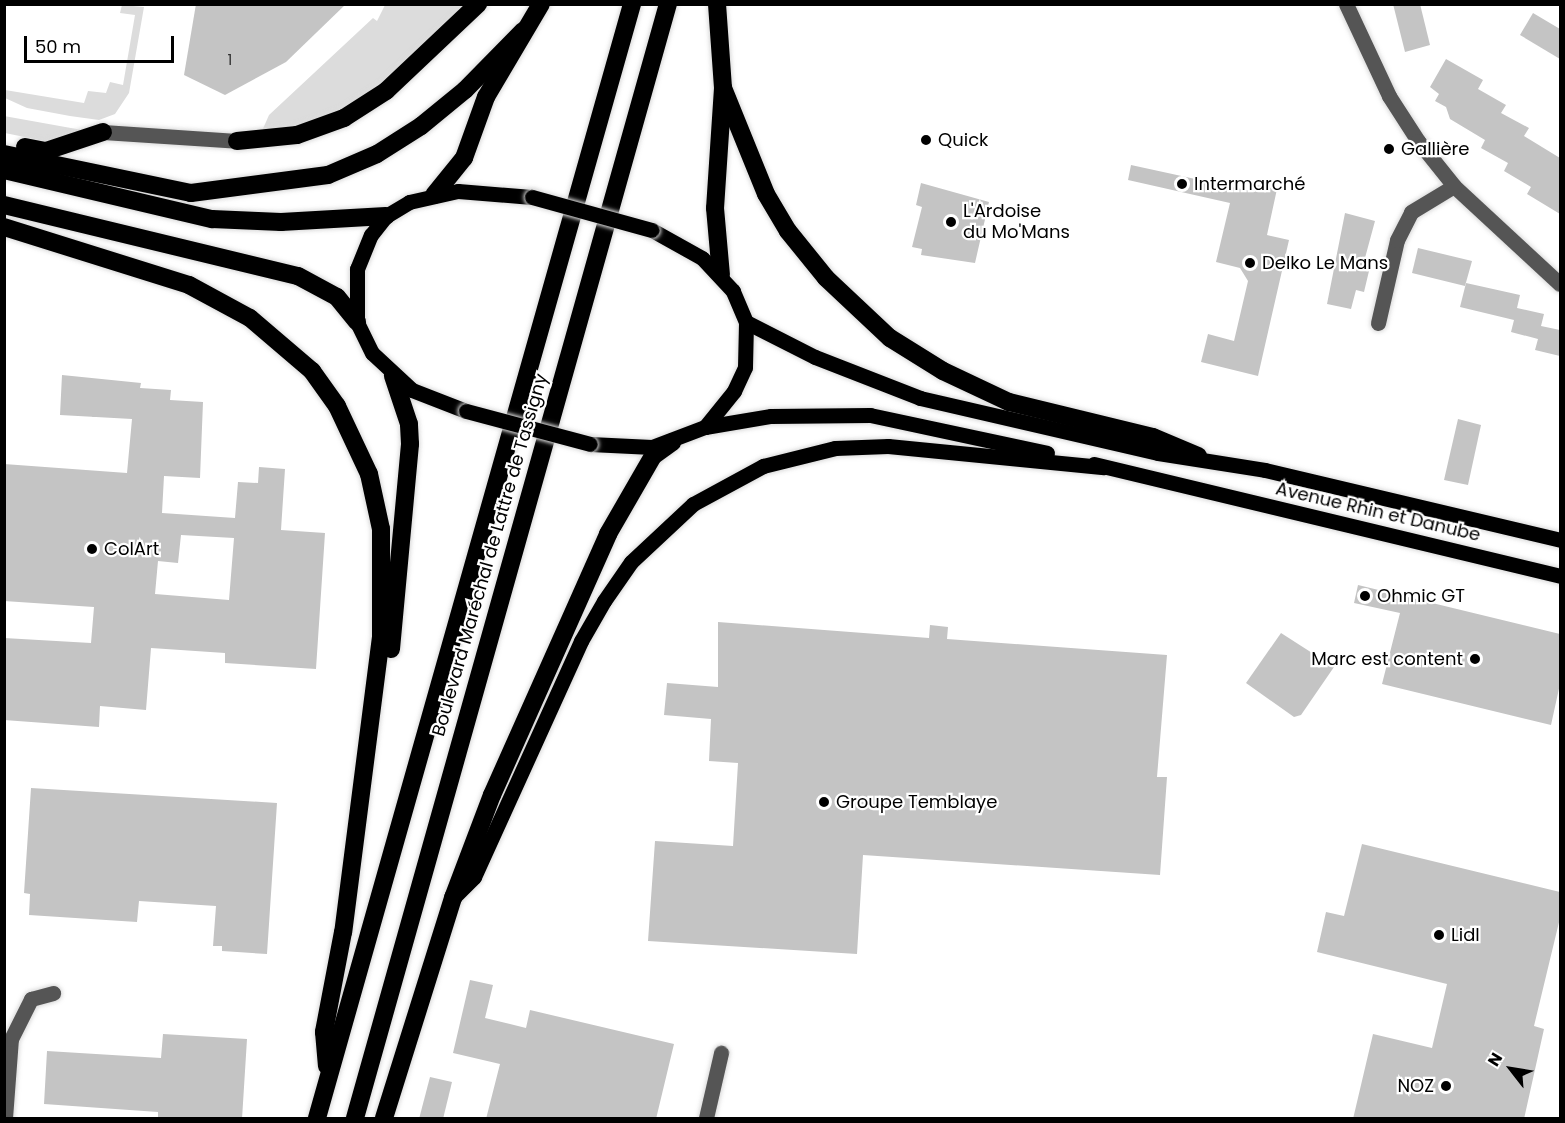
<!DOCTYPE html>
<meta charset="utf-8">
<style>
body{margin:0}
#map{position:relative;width:1565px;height:1123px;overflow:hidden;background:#fff;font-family:Poppins,sans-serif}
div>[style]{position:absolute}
.green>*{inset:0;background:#dcdcdc}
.building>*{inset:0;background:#c4c4c4}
.roads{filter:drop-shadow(0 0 2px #dbdbdb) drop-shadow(0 0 2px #dbdbdb)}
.minor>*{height:15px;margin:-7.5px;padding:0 7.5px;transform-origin:7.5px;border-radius:7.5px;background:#555}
.major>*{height:15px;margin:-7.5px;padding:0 7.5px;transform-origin:7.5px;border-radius:7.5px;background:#000}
.highway>*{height:18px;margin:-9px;padding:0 9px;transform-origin:9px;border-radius:9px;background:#000}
.bridges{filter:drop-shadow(0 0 2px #dbdbdb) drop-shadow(0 0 2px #dbdbdb)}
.major-bridge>*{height:15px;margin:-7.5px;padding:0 7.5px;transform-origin:7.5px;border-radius:7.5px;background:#000}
.dots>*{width:16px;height:16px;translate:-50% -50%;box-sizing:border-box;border:3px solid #fff;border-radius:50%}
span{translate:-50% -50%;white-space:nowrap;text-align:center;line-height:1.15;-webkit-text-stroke:4.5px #fff;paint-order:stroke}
.number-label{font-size:15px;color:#313131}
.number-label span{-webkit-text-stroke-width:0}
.poi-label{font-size:18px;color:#000}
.left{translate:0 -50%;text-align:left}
.right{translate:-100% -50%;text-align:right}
.street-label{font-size:18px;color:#000}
.frame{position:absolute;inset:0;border:6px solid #000;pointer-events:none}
.north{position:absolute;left:1481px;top:1039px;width:60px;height:60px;-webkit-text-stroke:4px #fff;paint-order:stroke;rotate:301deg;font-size:16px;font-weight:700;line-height:24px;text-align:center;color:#000}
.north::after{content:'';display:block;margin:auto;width:21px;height:27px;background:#000;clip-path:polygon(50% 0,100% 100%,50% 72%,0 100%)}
.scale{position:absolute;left:24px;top:36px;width:150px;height:27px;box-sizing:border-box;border:3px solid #000;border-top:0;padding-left:8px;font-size:18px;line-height:21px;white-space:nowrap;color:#000;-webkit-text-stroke:4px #fff;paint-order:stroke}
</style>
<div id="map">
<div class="green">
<div style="clip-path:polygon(122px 5px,144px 7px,129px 93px,115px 114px,99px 120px,70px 116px,27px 108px,5px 98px,5px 90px,84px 103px,88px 91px,106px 93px,110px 82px,123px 85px,135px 15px,120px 13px)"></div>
<div style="clip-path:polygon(385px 5px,469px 5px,387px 81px,336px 113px,300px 126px,262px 131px,269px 115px,373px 18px,377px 21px)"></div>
<div style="clip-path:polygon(4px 116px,82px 130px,85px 131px,49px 142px,5px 133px)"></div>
</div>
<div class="building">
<div style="clip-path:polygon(196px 4px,346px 4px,286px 62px,225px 95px,184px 75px)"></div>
<div style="clip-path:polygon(1393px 4px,1420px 4px,1430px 45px,1405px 52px)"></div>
<div style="clip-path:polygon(1533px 13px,1560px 29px,1560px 59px,1520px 35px)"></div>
<div style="clip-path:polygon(1446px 59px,1483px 80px,1478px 89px,1506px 105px,1501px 113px,1529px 128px,1524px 136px,1560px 158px,1560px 214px,1527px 194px,1531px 187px,1504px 171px,1508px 163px,1481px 148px,1485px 140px,1450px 119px,1446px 107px,1435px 101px,1439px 94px,1430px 87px)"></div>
<div style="clip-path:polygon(1131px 165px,1255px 192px,1256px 185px,1277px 189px,1267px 235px,1289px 240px,1258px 376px,1201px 362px,1208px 334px,1234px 341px,1248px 281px,1240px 268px,1216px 262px,1230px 203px,1128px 180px)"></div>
<div style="clip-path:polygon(921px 183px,989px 202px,975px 263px,921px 255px,922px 249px,912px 247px,922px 207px,916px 205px)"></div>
<div style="clip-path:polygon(1345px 213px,1375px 221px,1362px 269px,1369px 271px,1364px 292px,1356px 290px,1351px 309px,1327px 304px)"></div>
<div style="clip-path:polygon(1418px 248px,1472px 261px,1465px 286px,1412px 273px)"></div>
<div style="clip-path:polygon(1466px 283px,1520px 295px,1517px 308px,1544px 314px,1541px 326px,1560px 330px,1560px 356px,1535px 350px,1538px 339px,1511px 332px,1514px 320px,1460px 307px)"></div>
<div style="clip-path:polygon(evenodd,62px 375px,141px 383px,140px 388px,171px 390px,170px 400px,203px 402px,200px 478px,164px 476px,162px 513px,235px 518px,238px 482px,258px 483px,259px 467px,285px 469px,281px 530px,325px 533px,316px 669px,225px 663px,225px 653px,151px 648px,146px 710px,100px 706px,99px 727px,4px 720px,4px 638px,91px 643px,94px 607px,4px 601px,4px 464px,127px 473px,132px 419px,60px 415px,62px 375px,181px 535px,234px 538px,229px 600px,155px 594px,158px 561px,178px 563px,181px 535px)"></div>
<div style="clip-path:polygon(1458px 419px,1481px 425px,1468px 485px,1444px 480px)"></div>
<div style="clip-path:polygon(1358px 585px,1560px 634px,1560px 684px,1551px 725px,1382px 684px,1400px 613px,1354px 603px)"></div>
<div style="clip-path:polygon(718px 622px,929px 638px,930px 625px,948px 627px,947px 639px,1167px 655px,1157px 777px,1167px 777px,1160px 875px,863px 855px,857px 954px,648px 941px,655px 841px,733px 846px,738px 763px,709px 761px,711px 719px,664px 715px,667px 683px,718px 687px)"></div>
<div style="clip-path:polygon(1281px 633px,1334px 667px,1301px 715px,1294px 717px,1246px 683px)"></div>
<div style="clip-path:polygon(31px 788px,277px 803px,267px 954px,222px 951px,222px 946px,213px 946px,216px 906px,139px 901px,137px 922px,29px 915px,30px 894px,24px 893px)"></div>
<div style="clip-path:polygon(1362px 844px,1560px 892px,1560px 918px,1534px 1026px,1544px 1029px,1524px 1119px,1353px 1119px,1373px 1034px,1432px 1048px,1447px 984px,1317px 952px,1326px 912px,1344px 916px)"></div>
<div style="clip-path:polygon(470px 980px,493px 985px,485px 1018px,526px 1028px,530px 1010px,674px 1044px,656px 1119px,486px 1119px,500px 1064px,453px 1053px)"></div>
<div style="clip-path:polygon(163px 1034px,247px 1039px,242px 1119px,158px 1119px,158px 1112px,44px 1104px,47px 1051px,161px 1058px)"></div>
<div style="clip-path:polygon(430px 1077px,452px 1082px,443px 1119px,419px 1119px)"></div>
</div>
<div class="roads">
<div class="minor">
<div style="left:1346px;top:4px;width:102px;rotate:64.9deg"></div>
<div style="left:1389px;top:96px;width:54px;rotate:57.2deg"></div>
<div style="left:1418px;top:141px;width:58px;rotate:51.3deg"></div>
<div style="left:1454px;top:186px;width:144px;rotate:42.8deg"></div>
<div style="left:103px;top:132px;width:134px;rotate:3.8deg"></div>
<div style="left:1378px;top:323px;width:85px;rotate:-77.1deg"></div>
<div style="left:1397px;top:240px;width:31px;rotate:-63deg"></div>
<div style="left:1411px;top:212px;width:50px;rotate:-31.2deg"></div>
<div style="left:5px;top:1118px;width:79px;rotate:-85.7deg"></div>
<div style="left:11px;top:1039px;width:45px;rotate:-63.4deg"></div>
<div style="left:31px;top:999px;width:23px;rotate:-15deg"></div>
<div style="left:706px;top:1118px;width:67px;rotate:-77deg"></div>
</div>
<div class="major">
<div style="left:746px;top:322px;width:77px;rotate:26.9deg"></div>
<div style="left:815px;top:357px;width:113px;rotate:21.3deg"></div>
<div style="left:920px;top:398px;width:244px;rotate:13deg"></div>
<div style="left:1158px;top:453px;width:108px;rotate:9deg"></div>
<div style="left:1265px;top:470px;width:303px;rotate:13.3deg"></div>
<div style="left:466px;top:411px;width:58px;rotate:-158.7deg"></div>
<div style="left:412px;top:390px;width:54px;rotate:-137.2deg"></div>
<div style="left:372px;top:353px;width:34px;rotate:-116deg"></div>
<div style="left:357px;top:322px;width:53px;rotate:-90deg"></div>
<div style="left:357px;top:269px;width:37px;rotate:-68deg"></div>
<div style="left:371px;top:235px;width:24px;rotate:-52deg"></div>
<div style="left:386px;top:216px;width:27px;rotate:-31deg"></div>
<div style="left:409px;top:202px;width:50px;rotate:-12.7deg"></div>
<div style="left:458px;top:191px;width:74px;rotate:4.6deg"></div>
<div style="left:705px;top:427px;width:67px;rotate:-9.5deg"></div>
<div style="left:771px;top:416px;width:99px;rotate:-0.6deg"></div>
<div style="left:870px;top:415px;width:181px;rotate:12.1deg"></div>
<div style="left:590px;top:444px;width:62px;rotate:2.8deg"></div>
<div style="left:652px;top:447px;width:57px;rotate:-20.7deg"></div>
<div style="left:705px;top:427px;width:46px;rotate:-51.1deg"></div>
<div style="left:734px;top:391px;width:26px;rotate:-65deg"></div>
<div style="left:745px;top:367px;width:45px;rotate:-88.7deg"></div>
<div style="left:746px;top:322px;width:34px;rotate:-113deg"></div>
<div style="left:733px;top:291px;width:45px;rotate:-133.2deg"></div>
<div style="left:702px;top:258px;width:57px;rotate:-150.8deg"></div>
<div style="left:1094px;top:464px;width:479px;rotate:13.5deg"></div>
<div style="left:455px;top:896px;width:27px;rotate:-45deg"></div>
<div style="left:474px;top:877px;width:259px;rotate:-65.6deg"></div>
<div style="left:581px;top:641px;width:46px;rotate:-60.1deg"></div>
<div style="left:604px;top:601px;width:47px;rotate:-55.3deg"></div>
<div style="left:631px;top:562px;width:85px;rotate:-43.1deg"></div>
<div style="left:693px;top:504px;width:80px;rotate:-28.5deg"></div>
<div style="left:763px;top:466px;width:74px;rotate:-14deg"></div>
<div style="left:835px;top:448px;width:53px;rotate:-2.2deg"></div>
<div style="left:888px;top:446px;width:217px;rotate:5.6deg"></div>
</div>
<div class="highway">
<div style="left:717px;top:4px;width:84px;rotate:85.9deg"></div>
<div style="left:723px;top:88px;width:120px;rotate:93.8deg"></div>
<div style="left:715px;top:208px;width:67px;rotate:84.9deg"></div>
<div style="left:723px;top:88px;width:114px;rotate:67.9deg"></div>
<div style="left:766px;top:194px;width:43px;rotate:59.3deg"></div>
<div style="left:788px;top:231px;width:60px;rotate:51deg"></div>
<div style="left:826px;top:278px;width:88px;rotate:43.2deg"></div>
<div style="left:890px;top:338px;width:62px;rotate:31.9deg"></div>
<div style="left:943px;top:371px;width:73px;rotate:25.2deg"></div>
<div style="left:1009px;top:402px;width:148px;rotate:13.7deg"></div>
<div style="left:1153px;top:437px;width:49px;rotate:22.9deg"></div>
<div style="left:237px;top:141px;width:60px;rotate:-5.7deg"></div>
<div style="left:297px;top:135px;width:50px;rotate:-19.9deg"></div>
<div style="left:344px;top:118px;width:50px;rotate:-32.7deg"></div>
<div style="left:386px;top:91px;width:127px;rotate:-43.4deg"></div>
<div style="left:25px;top:147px;width:21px;rotate:11deg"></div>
<div style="left:46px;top:151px;width:60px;rotate:-18.4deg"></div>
<div style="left:4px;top:154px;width:191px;rotate:11.8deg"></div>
<div style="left:191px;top:193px;width:138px;rotate:-7.5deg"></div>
<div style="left:328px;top:175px;width:53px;rotate:-23.2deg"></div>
<div style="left:377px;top:154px;width:52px;rotate:-32.5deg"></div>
<div style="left:421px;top:126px;width:57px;rotate:-39.3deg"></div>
<div style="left:465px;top:90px;width:83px;rotate:-45.5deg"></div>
<div style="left:4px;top:170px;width:214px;rotate:13.3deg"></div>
<div style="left:212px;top:219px;width:69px;rotate:2.5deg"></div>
<div style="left:281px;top:222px;width:105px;rotate:-3.3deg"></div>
<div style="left:434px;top:195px;width:48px;rotate:-51deg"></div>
<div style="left:464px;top:158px;width:65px;rotate:-70.2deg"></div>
<div style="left:486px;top:97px;width:108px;rotate:-59.4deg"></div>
<div style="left:4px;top:205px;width:302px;rotate:13.6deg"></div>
<div style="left:298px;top:276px;width:44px;rotate:28.3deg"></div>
<div style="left:337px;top:297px;width:32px;rotate:51deg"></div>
<div style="left:4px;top:227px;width:194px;rotate:17.4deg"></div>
<div style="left:189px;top:285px;width:69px;rotate:28.4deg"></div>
<div style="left:250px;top:318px;width:82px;rotate:40.5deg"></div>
<div style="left:312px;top:371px;width:43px;rotate:54.5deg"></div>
<div style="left:337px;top:406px;width:75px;rotate:64.8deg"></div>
<div style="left:369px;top:474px;width:56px;rotate:77.7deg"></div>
<div style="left:381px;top:529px;width:108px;rotate:90deg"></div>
<div style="left:381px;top:637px;width:297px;rotate:97.3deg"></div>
<div style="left:343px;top:932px;width:102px;rotate:100.8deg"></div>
<div style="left:324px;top:1032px;width:34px;rotate:85deg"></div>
<div style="left:391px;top:649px;width:206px;rotate:-84.7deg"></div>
<div style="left:410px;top:444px;width:20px;rotate:-93deg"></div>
<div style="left:409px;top:424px;width:51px;rotate:-108.4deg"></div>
<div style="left:317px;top:1118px;width:1158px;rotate:-74.21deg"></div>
<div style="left:355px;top:1118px;width:1157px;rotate:-74.31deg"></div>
<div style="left:384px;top:1118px;width:231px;rotate:-72.6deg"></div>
<div style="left:453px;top:898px;width:110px;rotate:-69.3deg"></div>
<div style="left:492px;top:795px;width:286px;rotate:-66deg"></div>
<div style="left:608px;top:534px;width:90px;rotate:-60deg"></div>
<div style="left:653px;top:456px;width:24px;rotate:-36deg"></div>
</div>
</div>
<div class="bridges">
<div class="major-bridge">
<div style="left:532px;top:197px;width:124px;rotate:15.4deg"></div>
<div style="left:466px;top:411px;width:128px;rotate:14.9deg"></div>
</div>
</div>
<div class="dots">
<div style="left:926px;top:140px;background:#000"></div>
<div style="left:1389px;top:149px;background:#000"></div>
<div style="left:1182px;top:184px;background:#000"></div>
<div style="left:951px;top:222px;background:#000"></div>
<div style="left:1250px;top:263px;background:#000"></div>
<div style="left:92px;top:549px;background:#000"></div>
<div style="left:1365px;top:596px;background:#000"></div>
<div style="left:1475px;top:659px;background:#000"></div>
<div style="left:824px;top:802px;background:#000"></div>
<div style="left:1439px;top:935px;background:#000"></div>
<div style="left:1446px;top:1086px;background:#000"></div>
</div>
<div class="number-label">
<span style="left:230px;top:60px">1</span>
</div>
<div class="poi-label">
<span class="left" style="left:938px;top:140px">Quick</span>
<span class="left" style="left:1401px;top:149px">Gallière</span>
<span class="left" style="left:1194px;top:184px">Intermarché</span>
<span class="left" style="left:963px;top:222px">L'Ardoise<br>du Mo'Mans</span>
<span class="left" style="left:1262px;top:263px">Delko Le Mans</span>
<span class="left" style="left:104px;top:549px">ColArt</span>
<span class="left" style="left:1377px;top:596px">Ohmic GT</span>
<span class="right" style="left:1463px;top:659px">Marc est content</span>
<span class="left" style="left:836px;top:802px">Groupe Temblaye</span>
<span class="left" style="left:1451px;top:935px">Lidl</span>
<span class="right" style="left:1434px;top:1086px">NOZ</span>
</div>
<div class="street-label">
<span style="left:1378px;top:512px;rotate:13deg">Avenue Rhin et Danube</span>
<span style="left:490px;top:555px;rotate:-74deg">Boulevard Maréchal de Lattre de Tassigny</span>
</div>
<div class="frame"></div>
<div class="north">N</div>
<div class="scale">50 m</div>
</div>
